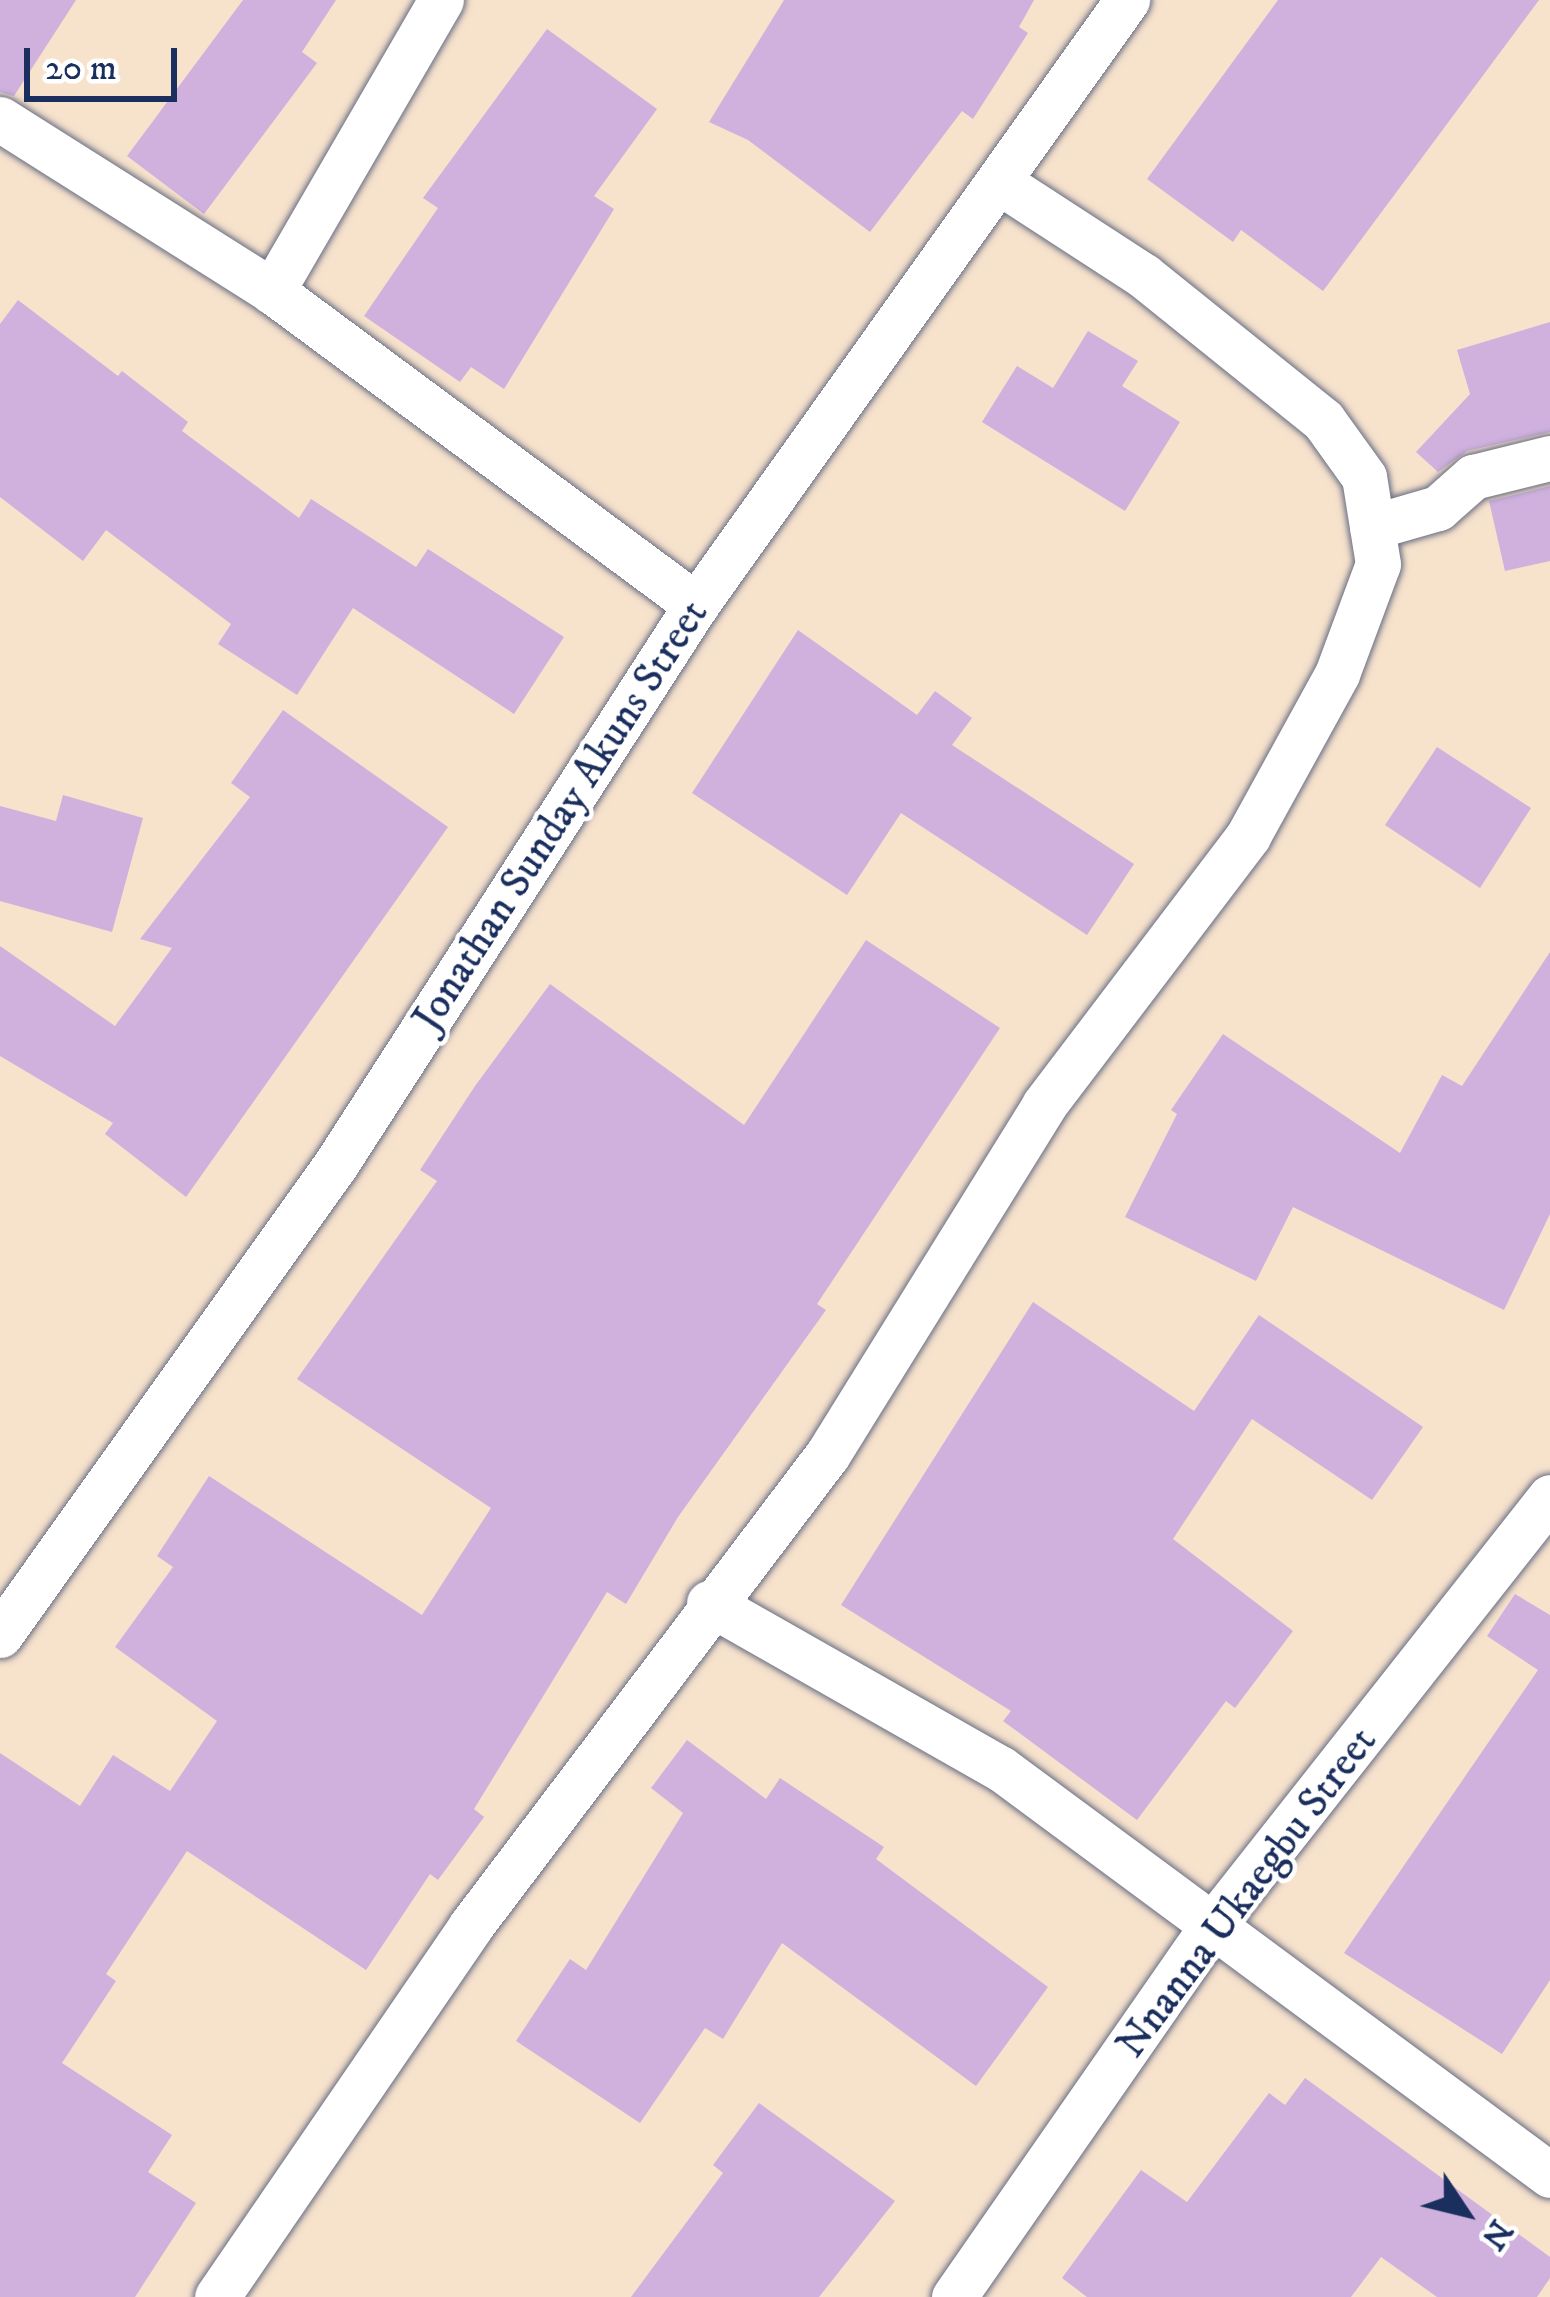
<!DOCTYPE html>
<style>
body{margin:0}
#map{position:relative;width:1550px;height:2297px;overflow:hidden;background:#f7e2cc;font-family:"IM FELL DW Pica",serif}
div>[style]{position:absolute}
.building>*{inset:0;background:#d0b1de}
.roads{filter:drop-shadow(0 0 3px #686e84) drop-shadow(0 0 3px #686e84)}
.minor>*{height:45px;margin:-22.5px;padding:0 22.5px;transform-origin:22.5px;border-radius:22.5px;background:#fff}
span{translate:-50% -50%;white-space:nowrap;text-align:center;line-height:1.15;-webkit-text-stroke:9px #fff;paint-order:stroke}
.street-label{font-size:42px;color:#1b2f5e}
.north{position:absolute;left:1406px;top:2153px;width:120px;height:120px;-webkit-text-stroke:9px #fff;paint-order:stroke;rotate:125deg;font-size:33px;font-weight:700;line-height:48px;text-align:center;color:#1b2f5e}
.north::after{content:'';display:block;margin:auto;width:42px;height:54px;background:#1b2f5e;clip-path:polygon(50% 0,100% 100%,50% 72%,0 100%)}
.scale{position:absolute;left:24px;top:48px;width:153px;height:54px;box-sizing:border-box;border:6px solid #1b2f5e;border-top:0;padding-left:15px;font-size:36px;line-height:42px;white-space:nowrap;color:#1b2f5e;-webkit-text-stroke:9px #fff;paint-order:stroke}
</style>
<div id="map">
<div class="building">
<div style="clip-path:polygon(0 0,76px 0,14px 96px,0 92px)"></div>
<div style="clip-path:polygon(243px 0,336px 0,302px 52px,317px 63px,204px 214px,127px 156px)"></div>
<div style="clip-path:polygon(784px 0,1034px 0,1019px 27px,1028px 33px,973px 119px,962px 111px,870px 232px,748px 140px,709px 122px)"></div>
<div style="clip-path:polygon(1278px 0,1539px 0,1323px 291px,1241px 230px,1233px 242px,1147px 179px)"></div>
<div style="clip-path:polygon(547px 29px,657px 109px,594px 196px,614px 209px,504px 389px,471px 367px,460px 382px,364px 316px,438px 208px,423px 198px)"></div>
<div style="clip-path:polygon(18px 300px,118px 376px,122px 371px,188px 422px,182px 431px,299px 518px,311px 499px,416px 567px,428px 549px,564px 637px,514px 714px,353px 608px,297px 695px,218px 644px,231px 624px,106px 530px,83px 561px,0 497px,0 324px)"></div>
<div style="clip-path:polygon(1550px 322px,1550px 432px,1467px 451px,1438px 472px,1416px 452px,1470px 394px,1457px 350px)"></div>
<div style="clip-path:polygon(1088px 331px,1138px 361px,1122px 386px,1180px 422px,1125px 511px,982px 422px,1017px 366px,1053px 388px)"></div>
<div style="clip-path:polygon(1550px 486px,1550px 561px,1505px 571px,1489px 501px)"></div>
<div style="clip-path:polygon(798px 630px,917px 715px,935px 691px,972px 718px,952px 745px,1134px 864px,1087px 935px,901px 813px,847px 895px,692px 793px)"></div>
<div style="clip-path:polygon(283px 710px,448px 827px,186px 1197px,105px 1134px,113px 1123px,0 1056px,0 946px,115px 1026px,172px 948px,140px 939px,250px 797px,231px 783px)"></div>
<div style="clip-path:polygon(1437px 747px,1531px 808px,1480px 888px,1385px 825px)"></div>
<div style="clip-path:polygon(63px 795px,143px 818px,112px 932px,0 901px,0 806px,56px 821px)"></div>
<div style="clip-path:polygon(866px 940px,1000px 1028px,817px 1304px,826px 1310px,678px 1517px,626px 1604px,607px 1592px,474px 1809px,484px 1817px,438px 1880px,430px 1874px,366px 1970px,187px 1851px,106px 1974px,116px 1981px,62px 2063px,172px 2135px,148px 2172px,196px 2203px,135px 2297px,0 2297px,0 1753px,80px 1806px,113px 1755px,170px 1791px,217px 1721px,115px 1647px,173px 1567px,157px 1556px,209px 1476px,422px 1615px,491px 1508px,297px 1379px,437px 1181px,420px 1170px,475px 1086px,550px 984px,744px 1125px)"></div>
<div style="clip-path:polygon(1550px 952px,1550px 1214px,1504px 1310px,1293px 1207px,1256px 1281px,1125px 1217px,1177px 1114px,1171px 1110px,1223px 1034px,1400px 1153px,1442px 1075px,1462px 1086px)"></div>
<div style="clip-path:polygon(1033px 1302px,1194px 1411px,1259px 1315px,1423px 1427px,1372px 1500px,1252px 1419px,1173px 1539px,1293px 1631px,1235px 1708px,1226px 1701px,1137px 1820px,1003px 1721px,1011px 1711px,841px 1605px)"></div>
<div style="clip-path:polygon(1515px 1594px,1550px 1615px,1550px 1980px,1502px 2054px,1344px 1953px,1538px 1670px,1487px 1636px)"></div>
<div style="clip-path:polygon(687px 1740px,766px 1799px,780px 1778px,884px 1847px,876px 1859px,1048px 1987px,976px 2086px,782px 1943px,723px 2039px,705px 2028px,640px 2123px,516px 2041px,570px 1959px,586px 1970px,683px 1813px,651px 1788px)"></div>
<div style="clip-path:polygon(1305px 2078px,1550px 2257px,1550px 2278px,1537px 2297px,1437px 2297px,1381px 2257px,1351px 2297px,1087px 2297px,1062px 2278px,1141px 2170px,1187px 2202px,1269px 2093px,1285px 2105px)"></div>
<div style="clip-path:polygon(759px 2103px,895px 2201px,819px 2297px,631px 2297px,723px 2173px,713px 2165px)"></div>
</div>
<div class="roads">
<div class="minor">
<div style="left:441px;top:0;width:337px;rotate:120.1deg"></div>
<div style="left:272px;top:291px;width:528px;rotate:36.52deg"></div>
<div style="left:0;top:119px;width:322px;rotate:32.3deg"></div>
<div style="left:1372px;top:527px;width:69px;rotate:-16.1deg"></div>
<div style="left:1438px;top:508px;width:47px;rotate:-41.5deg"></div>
<div style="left:1473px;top:477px;width:79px;rotate:-13.9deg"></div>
<div style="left:709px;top:1603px;width:335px;rotate:29.6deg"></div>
<div style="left:1000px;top:1768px;width:684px;rotate:36.5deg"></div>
<div style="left:0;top:1635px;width:579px;rotate:-54.5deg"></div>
<div style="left:336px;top:1164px;width:665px;rotate:-57.22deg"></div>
<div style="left:696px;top:605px;width:743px;rotate:-54.53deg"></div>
<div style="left:217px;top:2297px;width:448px;rotate:-55.6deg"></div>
<div style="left:470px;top:1927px;width:593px;rotate:-52.88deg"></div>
<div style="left:828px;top:1454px;width:410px;rotate:-58.2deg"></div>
<div style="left:1044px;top:1105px;width:338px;rotate:-52.8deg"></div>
<div style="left:1248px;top:836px;width:185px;rotate:-61.2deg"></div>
<div style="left:1337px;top:674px;width:117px;rotate:-69.6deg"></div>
<div style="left:1378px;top:564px;width:88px;rotate:-99.1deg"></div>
<div style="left:1364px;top:477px;width:70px;rotate:-125.7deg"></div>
<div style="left:1323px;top:420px;width:230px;rotate:-141.2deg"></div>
<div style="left:1144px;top:276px;width:171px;rotate:-147deg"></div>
<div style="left:954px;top:2297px;width:457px;rotate:-55.2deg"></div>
<div style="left:1215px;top:1922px;width:541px;rotate:-51.75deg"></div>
</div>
</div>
<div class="street-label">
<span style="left:561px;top:816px;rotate:-57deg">Jonathan Sunday Akuns Street</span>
<span style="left:1247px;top:1893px;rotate:-53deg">Nnanna Ukaegbu Street</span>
</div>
<div class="north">N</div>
<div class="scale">20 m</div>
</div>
